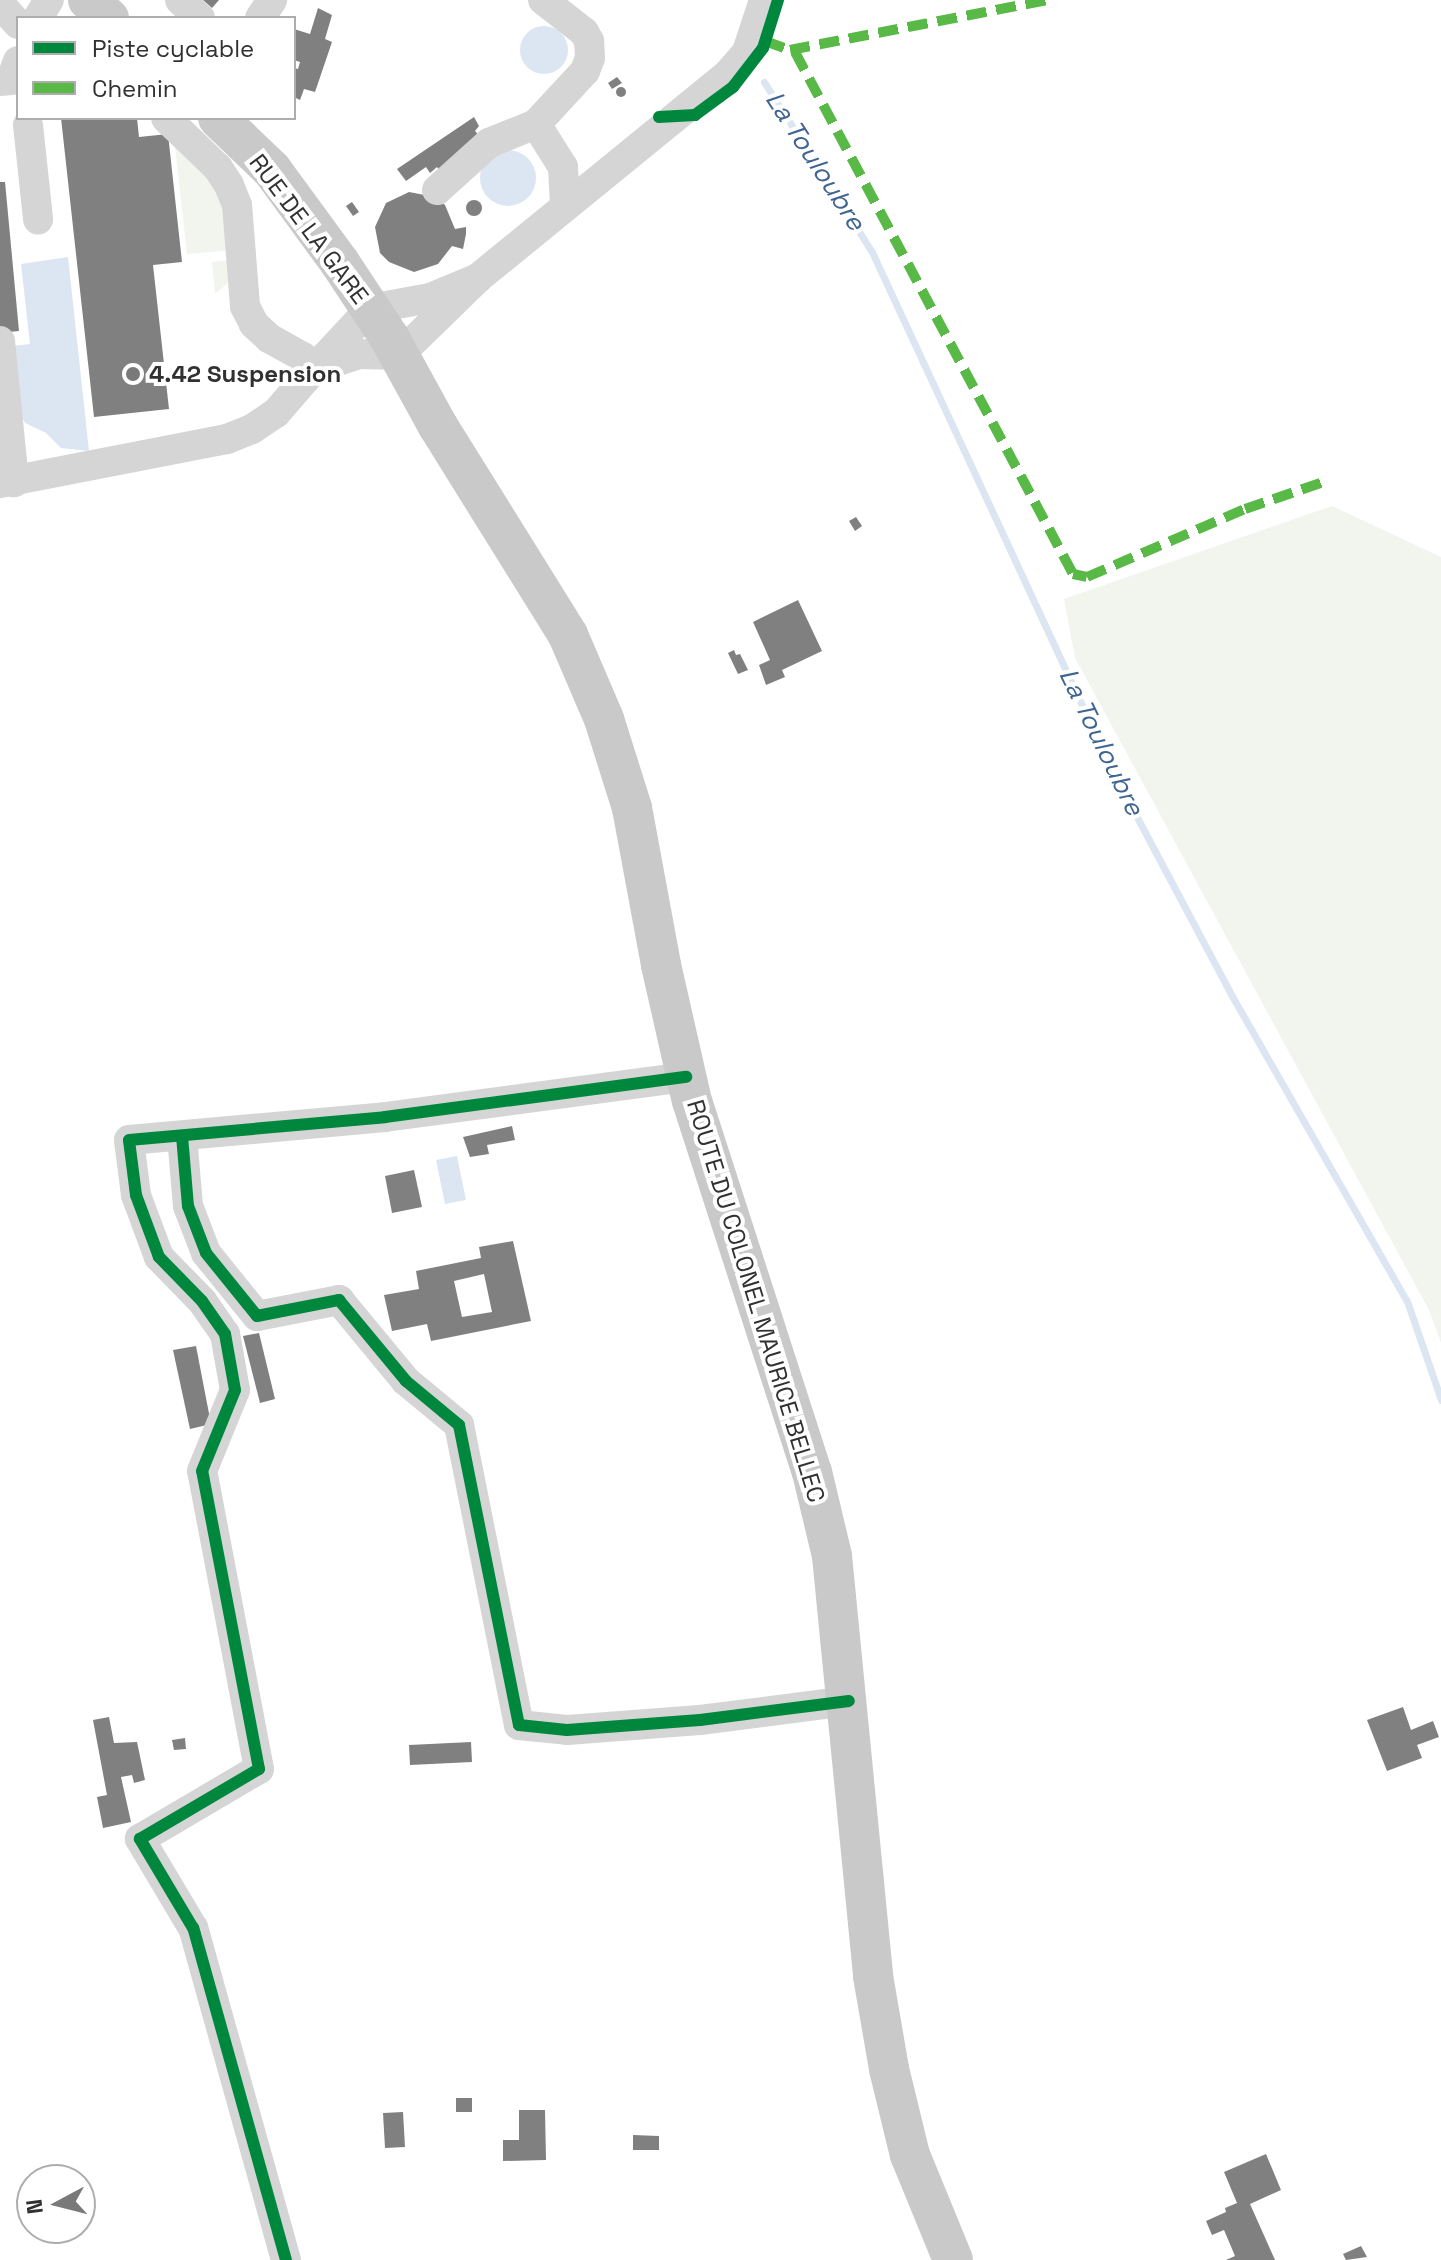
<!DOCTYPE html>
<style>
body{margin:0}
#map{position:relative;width:1441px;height:2260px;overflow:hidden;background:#fff;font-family:"Space Grotesk",sans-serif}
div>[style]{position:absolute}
.green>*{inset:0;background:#f1f5ee}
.water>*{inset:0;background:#dce6f2}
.round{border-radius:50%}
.stream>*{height:7px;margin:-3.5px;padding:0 3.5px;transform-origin:3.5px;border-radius:3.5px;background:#dce6f2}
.building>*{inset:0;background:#808080}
.minor>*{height:30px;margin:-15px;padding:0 15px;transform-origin:15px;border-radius:15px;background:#d5d5d5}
.major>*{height:40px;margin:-20px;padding:0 20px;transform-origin:20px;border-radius:20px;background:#c9c9c9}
.quiet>*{height:10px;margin-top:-5px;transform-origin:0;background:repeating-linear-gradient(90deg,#58b947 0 20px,transparent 0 30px)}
.cycleway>*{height:12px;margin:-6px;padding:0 6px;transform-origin:6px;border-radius:6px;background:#00873e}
.dots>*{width:22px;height:22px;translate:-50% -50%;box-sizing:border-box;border:4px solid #fff;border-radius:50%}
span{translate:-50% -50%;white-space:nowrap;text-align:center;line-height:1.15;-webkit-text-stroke:8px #fff;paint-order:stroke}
.street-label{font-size:24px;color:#313131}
.poi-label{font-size:24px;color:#313131;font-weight:700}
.left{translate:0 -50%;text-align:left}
.water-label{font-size:26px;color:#406593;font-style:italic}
.legend{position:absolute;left:16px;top:16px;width:280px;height:104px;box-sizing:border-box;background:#fff;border:2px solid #adadad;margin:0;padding:10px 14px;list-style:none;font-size:24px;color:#313131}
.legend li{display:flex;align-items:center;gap:16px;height:40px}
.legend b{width:40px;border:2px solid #adadad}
.north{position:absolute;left:16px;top:2164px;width:80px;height:80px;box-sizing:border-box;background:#fff;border:2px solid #adadad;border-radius:50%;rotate:263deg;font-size:22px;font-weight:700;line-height:32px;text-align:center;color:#313131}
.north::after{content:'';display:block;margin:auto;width:28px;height:36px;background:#797979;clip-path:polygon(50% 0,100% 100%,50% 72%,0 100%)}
</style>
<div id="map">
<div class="green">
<div style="clip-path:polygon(174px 138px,223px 196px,233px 250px,187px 254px)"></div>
<div style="clip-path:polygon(231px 260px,227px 284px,215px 294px,212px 262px)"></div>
<div style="clip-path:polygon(1332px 506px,1441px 557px,1441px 1343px,1429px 1310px,1075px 658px,1064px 599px)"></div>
</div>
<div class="water">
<div class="round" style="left:520px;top:26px;width:48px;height:48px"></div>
<div class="round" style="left:480px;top:150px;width:56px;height:56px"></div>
<div style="clip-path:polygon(68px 257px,89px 451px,61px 448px,46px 433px,25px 423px,20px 413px,12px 346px,30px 344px,21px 264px)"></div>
<div style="clip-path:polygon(457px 1156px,466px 1200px,445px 1204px,436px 1160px)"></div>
</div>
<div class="stream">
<div style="left:764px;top:82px;width:201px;rotate:57.6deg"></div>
<div style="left:872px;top:252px;width:575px;rotate:65.13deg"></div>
<div style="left:1114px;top:774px;width:251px;rotate:62deg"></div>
<div style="left:1232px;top:996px;width:352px;rotate:60.2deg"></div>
<div style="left:1407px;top:1301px;width:105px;rotate:71deg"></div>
</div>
<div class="building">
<div style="clip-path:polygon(203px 0,219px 0,212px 8px)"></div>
<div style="clip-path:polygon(318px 8px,332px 15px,325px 39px,332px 42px,315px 92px,304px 89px,300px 100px,294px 97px,294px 68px,298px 69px,300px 62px,294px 60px,294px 29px,310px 34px)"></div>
<div style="clip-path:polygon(617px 77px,622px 83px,612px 89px,608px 83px)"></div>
<div class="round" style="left:616px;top:87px;width:10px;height:10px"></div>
<div style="clip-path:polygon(474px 117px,479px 126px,475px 131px,482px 139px,439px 170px,437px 167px,430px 173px,426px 167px,406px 181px,397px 169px)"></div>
<div style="clip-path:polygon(61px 118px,137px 118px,139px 137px,168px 134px,182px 262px,153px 265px,169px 409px,94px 417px)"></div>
<div style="clip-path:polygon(0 182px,5px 182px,19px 331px,0 333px)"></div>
<div style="clip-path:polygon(409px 192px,435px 197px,445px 205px,455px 229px,466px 227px,466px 234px,463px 249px,452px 246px,438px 264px,414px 272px,389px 262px,380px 253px,375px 227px,386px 203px)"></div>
<div class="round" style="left:466px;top:200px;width:16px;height:16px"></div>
<div style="clip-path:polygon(352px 202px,359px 212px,353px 216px,346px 206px)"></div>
<div style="clip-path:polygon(856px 517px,862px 526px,855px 531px,849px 521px)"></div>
<div style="clip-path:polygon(798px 600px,822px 651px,782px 670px,785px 677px,766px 685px,759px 665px,770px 660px,753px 622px)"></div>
<div style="clip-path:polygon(734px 650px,736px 655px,740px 654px,748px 670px,738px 674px,728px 653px)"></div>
<div style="clip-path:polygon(512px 1126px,515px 1140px,487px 1145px,489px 1154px,470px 1157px,463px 1137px)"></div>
<div style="clip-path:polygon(414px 1170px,422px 1207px,392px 1213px,385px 1176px)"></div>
<div style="clip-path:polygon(evenodd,513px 1241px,531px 1321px,431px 1341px,427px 1324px,392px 1331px,384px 1295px,419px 1289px,416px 1271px,481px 1258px,479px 1247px,513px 1241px,484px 1274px,492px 1312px,462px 1317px,454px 1281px,484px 1274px)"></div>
<div style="clip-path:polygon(259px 1333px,275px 1399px,260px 1403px,243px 1336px)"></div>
<div style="clip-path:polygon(196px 1346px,211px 1424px,190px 1429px,173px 1350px)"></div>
<div style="clip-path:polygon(1403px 1707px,1411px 1730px,1433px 1721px,1439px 1737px,1417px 1745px,1422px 1758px,1387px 1771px,1367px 1720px)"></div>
<div style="clip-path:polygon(109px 1717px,114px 1743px,137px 1742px,145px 1780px,134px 1783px,132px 1775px,121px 1777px,131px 1822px,103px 1828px,97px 1797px,107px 1795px,93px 1720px)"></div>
<div style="clip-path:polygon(185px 1738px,186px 1749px,174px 1750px,172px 1740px)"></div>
<div style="clip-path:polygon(471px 1742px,472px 1762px,410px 1765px,409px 1745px)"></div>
<div style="clip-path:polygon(456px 2098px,472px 2098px,472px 2112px,456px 2112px)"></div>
<div style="clip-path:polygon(519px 2110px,545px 2110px,546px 2160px,503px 2161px,503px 2140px,519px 2140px)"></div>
<div style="clip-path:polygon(403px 2112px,405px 2147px,385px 2148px,383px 2113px)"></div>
<div style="clip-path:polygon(633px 2135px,659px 2136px,659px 2150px,633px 2150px)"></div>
<div style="clip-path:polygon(1266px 2154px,1281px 2190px,1250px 2204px,1275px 2260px,1226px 2260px,1235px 2256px,1224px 2230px,1212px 2235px,1206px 2221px,1226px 2212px,1225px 2208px,1237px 2203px,1224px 2172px)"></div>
<div style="clip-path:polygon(1361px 2246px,1367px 2257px,1346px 2260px,1343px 2254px)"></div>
</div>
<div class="minor">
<div style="left:180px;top:0;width:27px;rotate:42deg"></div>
<div style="left:0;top:4px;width:27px;rotate:48deg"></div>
<div style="left:38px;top:18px;width:21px;rotate:-59deg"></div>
<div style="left:260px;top:18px;width:22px;rotate:-56deg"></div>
<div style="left:0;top:81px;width:11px;rotate:-5deg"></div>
<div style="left:11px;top:80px;width:20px;rotate:-70deg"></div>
<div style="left:536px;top:124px;width:51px;rotate:57.9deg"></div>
<div style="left:563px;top:167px;width:39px;rotate:87deg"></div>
<div style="left:28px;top:125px;width:95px;rotate:83.9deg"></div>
<div style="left:437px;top:190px;width:70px;rotate:-42.1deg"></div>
<div style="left:489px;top:143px;width:51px;rotate:-22deg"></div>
<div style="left:536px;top:124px;width:72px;rotate:-47.2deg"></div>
<div style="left:585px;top:71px;width:14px;rotate:-69deg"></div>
<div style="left:590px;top:58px;width:17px;rotate:-93deg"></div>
<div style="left:589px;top:41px;width:10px;rotate:-119deg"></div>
<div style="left:584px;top:32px;width:52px;rotate:-142deg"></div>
<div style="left:478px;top:278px;width:110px;rotate:135.7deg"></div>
<div style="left:399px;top:355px;width:40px;rotate:-178.6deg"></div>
<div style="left:359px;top:354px;width:47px;rotate:161.6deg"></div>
<div style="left:314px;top:369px;width:82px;rotate:-47deg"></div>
<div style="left:370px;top:309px;width:61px;rotate:-10.4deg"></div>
<div style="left:430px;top:298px;width:52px;rotate:-22.6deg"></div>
<div style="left:478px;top:278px;width:323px;rotate:-39.2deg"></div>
<div style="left:728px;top:74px;width:29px;rotate:-49deg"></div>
<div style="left:747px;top:52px;width:55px;rotate:-71.9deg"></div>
<div style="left:0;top:341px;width:142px;rotate:84.3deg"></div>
<div style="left:0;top:483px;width:231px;rotate:-11deg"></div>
<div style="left:227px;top:439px;width:27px;rotate:-22deg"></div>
<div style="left:252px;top:429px;width:29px;rotate:-34deg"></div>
<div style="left:276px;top:413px;width:58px;rotate:-49.2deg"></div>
<div style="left:314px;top:369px;width:16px;rotate:-133deg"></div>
<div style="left:303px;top:357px;width:39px;rotate:-151deg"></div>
<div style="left:269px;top:338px;width:21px;rotate:-137deg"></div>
<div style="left:254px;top:324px;width:20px;rotate:-117deg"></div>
<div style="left:245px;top:306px;width:101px;rotate:-94.5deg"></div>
<div style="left:237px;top:205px;width:22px;rotate:-112deg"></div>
<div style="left:229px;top:185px;width:20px;rotate:-123deg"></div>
<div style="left:218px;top:168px;width:72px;rotate:-136.1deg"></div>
<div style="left:182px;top:1136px;width:70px;rotate:85.1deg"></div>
<div style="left:188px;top:1206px;width:50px;rotate:69deg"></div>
<div style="left:206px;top:1253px;width:81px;rotate:51deg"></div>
<div style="left:257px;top:1316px;width:84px;rotate:-11deg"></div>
<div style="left:339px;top:1300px;width:105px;rotate:50.4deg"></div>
<div style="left:406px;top:1381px;width:69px;rotate:39.7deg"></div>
<div style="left:459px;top:1425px;width:306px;rotate:78.7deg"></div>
<div style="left:519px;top:1725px;width:48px;rotate:5.9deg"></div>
<div style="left:567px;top:1730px;width:133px;rotate:-4.3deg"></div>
<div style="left:700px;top:1720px;width:150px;rotate:-7.3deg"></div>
<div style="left:286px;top:2260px;width:345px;rotate:-105.6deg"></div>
<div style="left:193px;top:1928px;width:104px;rotate:-120.8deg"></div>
<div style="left:140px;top:1839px;width:138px;rotate:-30.5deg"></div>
<div style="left:259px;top:1769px;width:303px;rotate:-100.8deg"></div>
<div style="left:202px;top:1471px;width:87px;rotate:-67.8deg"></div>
<div style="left:235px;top:1390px;width:57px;rotate:-100.1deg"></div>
<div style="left:225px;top:1334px;width:40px;rotate:-124.9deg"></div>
<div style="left:202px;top:1301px;width:62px;rotate:-134.3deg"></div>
<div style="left:159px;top:1257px;width:66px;rotate:-110.4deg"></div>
<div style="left:136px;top:1195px;width:55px;rotate:-97.3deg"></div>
<div style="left:129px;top:1140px;width:257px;rotate:-5.1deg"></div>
<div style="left:385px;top:1117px;width:304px;rotate:-7.6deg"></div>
</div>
<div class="major">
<div style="left:88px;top:0;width:28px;rotate:41deg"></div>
<div style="left:218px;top:118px;width:75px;rotate:43.9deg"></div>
<div style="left:272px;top:170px;width:115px;rotate:53.8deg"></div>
<div style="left:340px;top:263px;width:89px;rotate:56.5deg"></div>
<div style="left:389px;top:337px;width:102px;rotate:61.2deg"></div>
<div style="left:438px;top:426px;width:246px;rotate:58.1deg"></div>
<div style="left:568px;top:635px;width:91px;rotate:66.8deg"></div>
<div style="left:604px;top:719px;width:93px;rotate:72.5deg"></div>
<div style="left:632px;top:808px;width:160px;rotate:79.5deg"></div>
<div style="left:661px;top:965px;width:139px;rotate:77.2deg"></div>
<div style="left:692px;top:1101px;width:390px;rotate:72.1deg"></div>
<div style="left:812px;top:1472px;width:86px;rotate:76.6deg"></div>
<div style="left:832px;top:1556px;width:422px;rotate:84.4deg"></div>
<div style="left:873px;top:1976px;width:94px;rotate:80.2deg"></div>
<div style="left:889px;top:2069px;width:89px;rotate:76.3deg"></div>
<div style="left:910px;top:2155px;width:113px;rotate:67.7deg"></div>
</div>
<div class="quiet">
<div style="left:765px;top:41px;width:32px;rotate:20deg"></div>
<div style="left:795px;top:52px;width:591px;rotate:61.96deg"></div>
<div style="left:1073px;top:574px;width:14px;rotate:12deg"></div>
<div style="left:1087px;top:577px;width:172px;rotate:-23.3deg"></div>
<div style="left:1245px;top:509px;width:89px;rotate:-19deg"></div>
<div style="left:790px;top:50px;width:262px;rotate:-11deg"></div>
</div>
<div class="cycleway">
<div style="left:659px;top:117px;width:36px;rotate:-3deg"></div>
<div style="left:695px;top:115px;width:47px;rotate:-36.4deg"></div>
<div style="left:733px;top:87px;width:49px;rotate:-52.4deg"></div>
<div style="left:763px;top:48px;width:50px;rotate:-72.6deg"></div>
<div style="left:182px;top:1136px;width:70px;rotate:85.1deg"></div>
<div style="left:188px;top:1206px;width:50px;rotate:69deg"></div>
<div style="left:206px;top:1253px;width:81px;rotate:51deg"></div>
<div style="left:257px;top:1316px;width:84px;rotate:-11deg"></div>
<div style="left:339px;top:1300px;width:105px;rotate:50.4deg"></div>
<div style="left:406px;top:1381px;width:69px;rotate:39.7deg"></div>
<div style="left:459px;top:1425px;width:306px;rotate:78.7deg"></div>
<div style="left:519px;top:1725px;width:48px;rotate:5.9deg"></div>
<div style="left:567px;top:1730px;width:133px;rotate:-4.3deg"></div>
<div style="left:700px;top:1720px;width:150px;rotate:-7.3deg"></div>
<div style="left:286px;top:2260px;width:345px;rotate:-105.6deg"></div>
<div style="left:193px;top:1928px;width:104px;rotate:-120.8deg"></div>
<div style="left:140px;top:1839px;width:138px;rotate:-30.5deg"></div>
<div style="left:259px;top:1769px;width:303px;rotate:-100.8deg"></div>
<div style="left:202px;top:1471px;width:87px;rotate:-67.8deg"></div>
<div style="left:235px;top:1390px;width:57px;rotate:-100.1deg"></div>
<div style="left:225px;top:1334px;width:40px;rotate:-124.9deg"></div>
<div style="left:202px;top:1301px;width:62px;rotate:-134.3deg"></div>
<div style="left:159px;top:1257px;width:66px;rotate:-110.4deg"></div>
<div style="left:136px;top:1195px;width:55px;rotate:-97.3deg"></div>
<div style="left:129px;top:1140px;width:257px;rotate:-5.1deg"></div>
<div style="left:385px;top:1117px;width:304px;rotate:-7.6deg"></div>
</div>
<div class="dots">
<div style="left:133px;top:374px;background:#797979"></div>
</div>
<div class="street-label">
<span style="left:309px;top:229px;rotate:53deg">RUE DE LA GARE</span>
<span style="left:756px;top:1301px;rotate:73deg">ROUTE DU COLONEL MAURICE BELLEC</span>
</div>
<div class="poi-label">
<span class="left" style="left:149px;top:374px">4.42 Suspension</span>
</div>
<div class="water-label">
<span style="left:815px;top:161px;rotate:57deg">La Touloubre</span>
<span style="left:1101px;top:742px;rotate:64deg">La Touloubre</span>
</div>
<ul class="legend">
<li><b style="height:10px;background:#00873e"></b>Piste cyclable</li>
<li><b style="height:10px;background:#58b947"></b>Chemin</li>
</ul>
<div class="north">N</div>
</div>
